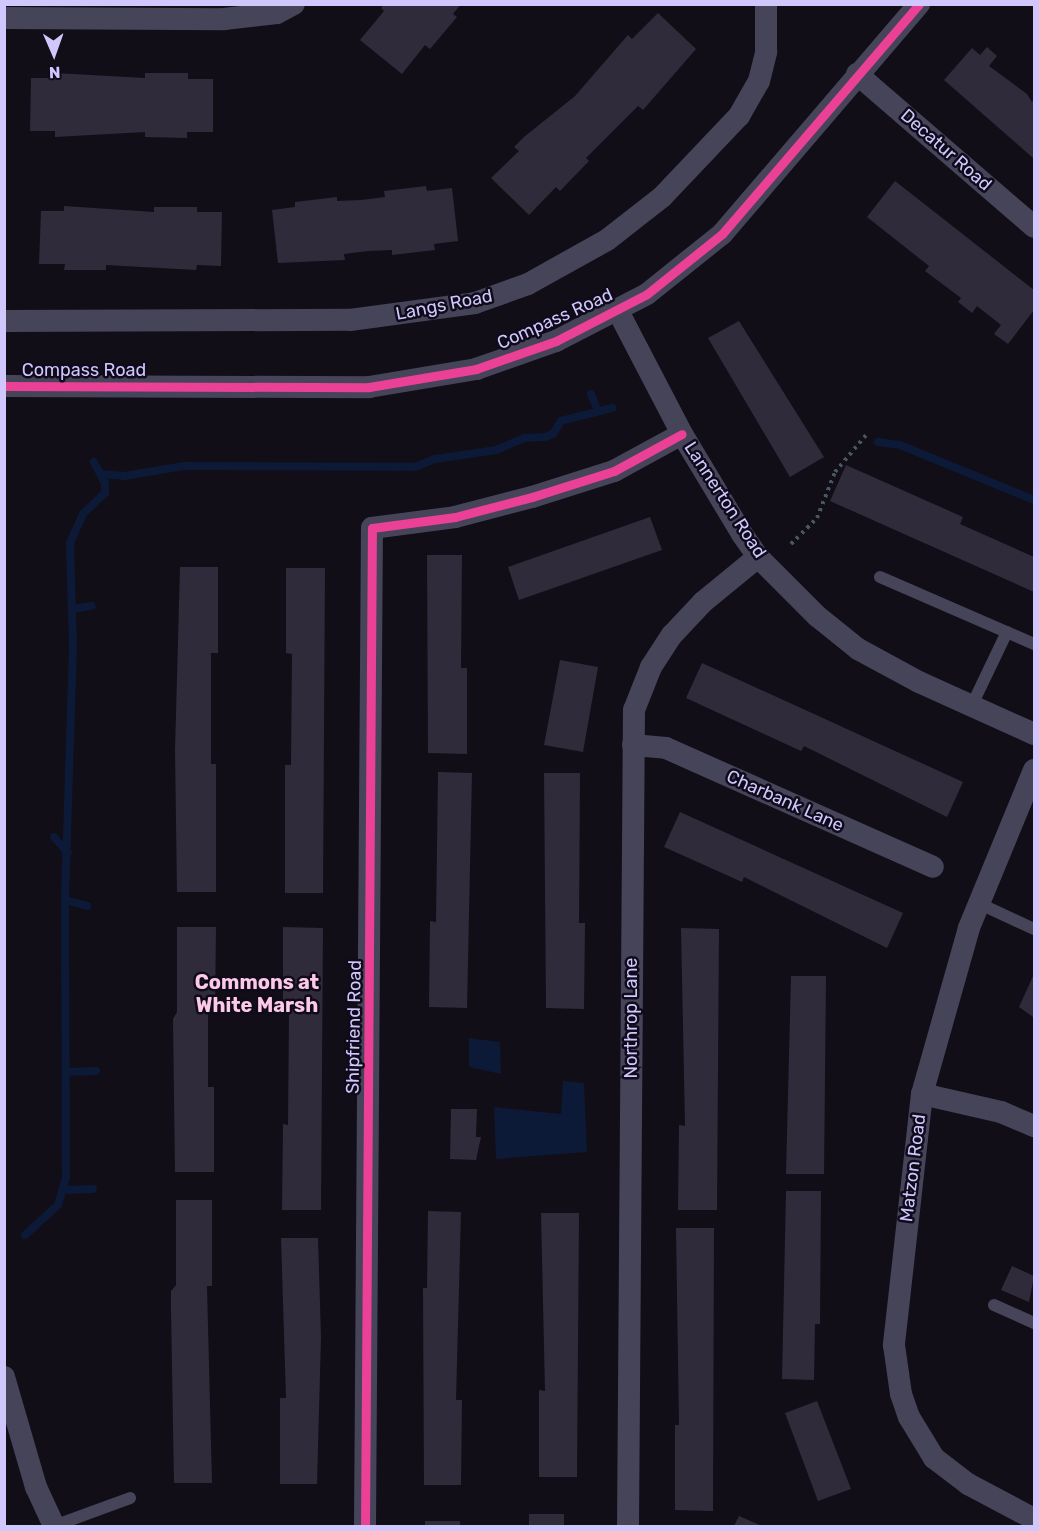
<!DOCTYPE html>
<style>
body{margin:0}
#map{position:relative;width:1039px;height:1531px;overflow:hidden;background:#110e18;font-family:Rubik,sans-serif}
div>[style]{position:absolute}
.water>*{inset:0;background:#0c1a37}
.stream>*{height:8px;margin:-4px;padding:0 4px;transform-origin:4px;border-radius:4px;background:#0c1a37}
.building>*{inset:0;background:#2f2b3b}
.path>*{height:4px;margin-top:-2px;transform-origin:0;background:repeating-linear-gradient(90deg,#495663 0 3px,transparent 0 7.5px)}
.lane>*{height:12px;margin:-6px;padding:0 6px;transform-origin:6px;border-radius:6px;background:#464459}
.street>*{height:22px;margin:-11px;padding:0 11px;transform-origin:11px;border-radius:11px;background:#464459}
.cycleway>*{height:9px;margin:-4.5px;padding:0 4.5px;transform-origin:4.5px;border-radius:4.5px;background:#ea4096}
span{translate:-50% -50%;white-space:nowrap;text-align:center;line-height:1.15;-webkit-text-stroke:5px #0f0b1b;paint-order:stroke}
.street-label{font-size:18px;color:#d0c7fd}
.neighbourhood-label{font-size:20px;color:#fdc9e8;font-weight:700}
.frame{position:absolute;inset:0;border:6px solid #d0c7fd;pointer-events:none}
.north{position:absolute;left:24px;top:24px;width:60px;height:60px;-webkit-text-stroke:4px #0f0b1b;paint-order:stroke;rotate:178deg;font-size:16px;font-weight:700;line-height:24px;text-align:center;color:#d0c7fd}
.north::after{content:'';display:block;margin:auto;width:21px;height:27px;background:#d0c7fd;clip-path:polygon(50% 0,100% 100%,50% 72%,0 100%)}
</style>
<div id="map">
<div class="water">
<div style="clip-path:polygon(469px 1038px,500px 1042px,501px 1074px,469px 1067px)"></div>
<div style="clip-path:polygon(563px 1081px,584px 1083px,587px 1152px,496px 1159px,494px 1107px,561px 1114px)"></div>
</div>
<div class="stream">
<div style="left:591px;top:394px;width:16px;rotate:68deg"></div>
<div style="left:878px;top:442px;width:22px;rotate:8deg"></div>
<div style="left:900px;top:445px;width:145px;rotate:22.3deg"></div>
<div style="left:101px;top:474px;width:23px;rotate:5deg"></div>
<div style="left:124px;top:476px;width:61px;rotate:-9.5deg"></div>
<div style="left:184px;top:466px;width:231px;rotate:0.2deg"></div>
<div style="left:415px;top:467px;width:22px;rotate:-22deg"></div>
<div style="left:435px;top:459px;width:62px;rotate:-8.4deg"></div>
<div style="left:496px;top:450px;width:30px;rotate:-23deg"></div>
<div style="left:524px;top:438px;width:21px;rotate:-3deg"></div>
<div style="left:545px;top:437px;width:9px;rotate:-21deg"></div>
<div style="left:553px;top:434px;width:15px;rotate:-58deg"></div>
<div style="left:561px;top:421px;width:53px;rotate:-14.3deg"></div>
<div style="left:72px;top:609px;width:20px;rotate:-9deg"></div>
<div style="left:54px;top:837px;width:21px;rotate:49deg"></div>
<div style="left:65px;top:900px;width:23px;rotate:15deg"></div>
<div style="left:66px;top:1072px;width:30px;rotate:-2deg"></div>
<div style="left:64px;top:1190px;width:29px;rotate:-2deg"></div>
<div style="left:25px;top:1235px;width:45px;rotate:-42.3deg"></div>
<div style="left:58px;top:1205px;width:29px;rotate:-74deg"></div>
<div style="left:66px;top:1177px;width:277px;rotate:-90.2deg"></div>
<div style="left:65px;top:900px;width:253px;rotate:-88.2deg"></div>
<div style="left:73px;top:647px;width:104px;rotate:-91.7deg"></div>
<div style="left:70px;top:543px;width:32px;rotate:-66deg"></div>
<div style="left:83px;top:514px;width:30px;rotate:-44deg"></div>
<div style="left:105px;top:493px;width:10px;rotate:-90deg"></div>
<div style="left:105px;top:483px;width:24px;rotate:-118deg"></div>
</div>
<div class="building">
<div style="clip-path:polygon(384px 4px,461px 4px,453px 14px,457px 17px,430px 49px,425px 45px,402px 74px,360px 40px,384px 11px,381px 8px)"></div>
<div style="clip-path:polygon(658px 13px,696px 49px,643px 110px,638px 106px,586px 158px,589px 161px,560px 191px,556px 187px,529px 215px,491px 178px,519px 151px,514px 147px,524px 137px,575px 96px,628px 35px,632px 39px)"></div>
<div style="clip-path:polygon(987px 47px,997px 56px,989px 66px,1027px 94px,1032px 102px,1034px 99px,1033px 158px,944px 80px,972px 48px,980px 55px)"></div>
<div style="clip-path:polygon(55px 73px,145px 78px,145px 73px,188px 73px,188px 79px,213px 79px,213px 132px,187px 132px,187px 138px,145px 137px,145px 132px,55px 137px,55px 131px,30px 131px,31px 78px,55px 78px)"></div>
<div style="clip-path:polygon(895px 181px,1034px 290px,1034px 310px,1008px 344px,994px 334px,1001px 325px,977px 306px,972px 313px,958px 302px,961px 298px,925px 271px,929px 266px,867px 217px)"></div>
<div style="clip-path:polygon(426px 186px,427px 191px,452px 188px,458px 241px,434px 244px,435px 250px,392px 255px,392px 250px,368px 251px,344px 254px,345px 260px,278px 263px,272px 210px,295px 207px,295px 202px,337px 197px,337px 201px,361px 200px,385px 197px,384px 191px)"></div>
<div style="clip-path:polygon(64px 206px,154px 212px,154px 207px,197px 207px,197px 212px,222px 212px,221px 266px,197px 265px,196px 270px,106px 265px,106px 270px,64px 270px,65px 264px,39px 264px,41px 211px,64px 211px)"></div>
<div style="clip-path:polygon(739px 321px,824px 457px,790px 477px,708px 338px)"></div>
<div style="clip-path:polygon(846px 465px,963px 517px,960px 524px,1034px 557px,1034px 592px,830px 501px)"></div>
<div style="clip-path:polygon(650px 517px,662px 550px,519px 600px,508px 567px)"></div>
<div style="clip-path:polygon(427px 555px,462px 555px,461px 668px,467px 668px,467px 754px,428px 753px)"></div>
<div style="clip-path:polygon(180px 567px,218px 567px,218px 653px,211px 653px,211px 764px,216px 764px,216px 892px,177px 892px,175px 750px)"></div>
<div style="clip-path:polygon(286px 568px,325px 568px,323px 893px,285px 893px,285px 765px,291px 765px,292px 654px,286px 653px)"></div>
<div style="clip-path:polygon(560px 660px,598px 667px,583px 752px,544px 745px)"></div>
<div style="clip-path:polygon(702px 663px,963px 782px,947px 817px,804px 746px,801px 751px,686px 698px)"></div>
<div style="clip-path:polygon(438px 772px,472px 773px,467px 1008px,429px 1007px,430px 921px,436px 922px)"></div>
<div style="clip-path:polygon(544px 773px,580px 773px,579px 923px,585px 923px,584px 1009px,546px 1008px)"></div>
<div style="clip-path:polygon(680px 812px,903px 913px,887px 948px,744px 877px,742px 882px,664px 847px)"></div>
<div style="clip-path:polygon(177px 927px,216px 927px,215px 1013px,208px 1013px,208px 1087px,214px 1087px,214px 1172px,175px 1172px,173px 1019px,177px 1012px)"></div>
<div style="clip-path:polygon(283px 927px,323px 928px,321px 1210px,282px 1210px,283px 1124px,288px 1125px,289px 1013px,283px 1013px)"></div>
<div style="clip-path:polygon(681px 928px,719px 929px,717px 1210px,678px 1210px,679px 1125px,685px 1126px)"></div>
<div style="clip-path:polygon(1034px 974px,1034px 1013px,1033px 1017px,1019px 1007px)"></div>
<div style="clip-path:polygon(791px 976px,826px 976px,824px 1174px,786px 1174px)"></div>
<div style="clip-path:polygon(451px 1109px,477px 1109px,476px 1137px,481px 1137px,476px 1160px,450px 1159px)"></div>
<div style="clip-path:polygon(786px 1191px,821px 1191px,820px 1324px,815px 1324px,814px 1380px,782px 1379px)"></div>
<div style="clip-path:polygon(176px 1200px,212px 1200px,212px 1286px,207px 1286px,212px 1483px,174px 1483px,171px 1309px,171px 1291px,176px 1285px)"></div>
<div style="clip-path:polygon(428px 1211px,461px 1212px,456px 1400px,462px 1400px,461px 1485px,424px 1485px,423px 1288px,427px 1288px)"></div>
<div style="clip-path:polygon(541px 1213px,579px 1213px,577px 1477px,539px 1477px,539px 1390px,545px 1391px)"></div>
<div style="clip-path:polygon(676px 1228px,714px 1228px,713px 1511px,675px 1510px,675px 1425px,679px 1425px)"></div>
<div style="clip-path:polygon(281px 1238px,318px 1238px,321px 1337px,317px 1484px,280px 1484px,280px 1398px,286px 1398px)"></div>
<div style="clip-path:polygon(1012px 1266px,1034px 1276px,1029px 1302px,1001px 1290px)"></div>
<div style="clip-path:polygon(817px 1401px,851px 1489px,818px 1501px,785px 1413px)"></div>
<div style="clip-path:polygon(529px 1514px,564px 1514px,564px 1526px,529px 1526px)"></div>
<div style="clip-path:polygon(739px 1516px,762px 1526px,734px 1526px)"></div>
<div style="clip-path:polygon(425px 1521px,460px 1521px,460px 1526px,425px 1526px)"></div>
</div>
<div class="path">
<div style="left:791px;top:544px;width:37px;rotate:-45deg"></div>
<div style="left:817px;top:518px;width:49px;rotate:-68.6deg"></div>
<div style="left:835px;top:472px;width:48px;rotate:-50deg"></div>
</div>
<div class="lane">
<div style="left:880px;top:577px;width:168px;rotate:23.5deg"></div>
<div style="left:972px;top:705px;width:81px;rotate:-64.4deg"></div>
<div style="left:978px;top:903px;width:62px;rotate:24.9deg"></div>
<div style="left:994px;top:1305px;width:44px;rotate:24.2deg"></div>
<div style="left:54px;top:1526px;width:81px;rotate:-20.2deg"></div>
</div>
<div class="street">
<div style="left:4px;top:18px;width:220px;rotate:0.3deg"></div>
<div style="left:224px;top:19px;width:53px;rotate:-6.5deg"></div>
<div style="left:277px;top:13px;width:19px;rotate:-28deg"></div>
<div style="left:857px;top:74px;width:234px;rotate:40.8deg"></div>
<div style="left:618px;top:311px;width:139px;rotate:62.5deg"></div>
<div style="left:682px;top:434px;width:117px;rotate:59deg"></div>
<div style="left:742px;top:534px;width:28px;rotate:55deg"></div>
<div style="left:758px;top:557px;width:83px;rotate:45deg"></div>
<div style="left:817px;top:616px;width:53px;rotate:38.8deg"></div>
<div style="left:858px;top:649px;width:69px;rotate:28.4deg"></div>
<div style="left:919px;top:682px;width:126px;rotate:24.3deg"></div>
<div style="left:4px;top:321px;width:346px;rotate:-0.2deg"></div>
<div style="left:350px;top:320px;width:126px;rotate:-7.7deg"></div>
<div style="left:475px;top:303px;width:56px;rotate:-19.7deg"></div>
<div style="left:528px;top:284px;width:90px;rotate:-29.1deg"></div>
<div style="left:607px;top:240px;width:70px;rotate:-38deg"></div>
<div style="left:662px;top:197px;width:112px;rotate:-46.5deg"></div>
<div style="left:739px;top:116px;width:40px;rotate:-60.3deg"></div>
<div style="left:759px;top:81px;width:30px;rotate:-76deg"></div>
<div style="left:766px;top:52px;width:48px;rotate:-90deg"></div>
<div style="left:4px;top:386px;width:365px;rotate:0.2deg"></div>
<div style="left:369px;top:387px;width:109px;rotate:-9.5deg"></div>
<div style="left:476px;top:369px;width:85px;rotate:-19.3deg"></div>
<div style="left:556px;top:341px;width:102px;rotate:-27.3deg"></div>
<div style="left:647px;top:294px;width:96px;rotate:-38.7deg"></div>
<div style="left:722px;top:234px;width:303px;rotate:-49.4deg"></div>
<div style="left:633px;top:745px;width:33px;rotate:5deg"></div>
<div style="left:666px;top:748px;width:292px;rotate:24deg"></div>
<div style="left:1034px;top:770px;width:171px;rotate:112.4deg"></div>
<div style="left:969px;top:928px;width:173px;rotate:105.8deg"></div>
<div style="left:922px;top:1094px;width:253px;rotate:96.4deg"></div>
<div style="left:894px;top:1345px;width:49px;rotate:81.9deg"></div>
<div style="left:901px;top:1394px;width:24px;rotate:71deg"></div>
<div style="left:909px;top:1417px;width:48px;rotate:58.6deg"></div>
<div style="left:934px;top:1458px;width:43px;rotate:37.4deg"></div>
<div style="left:968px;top:1484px;width:75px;rotate:27.9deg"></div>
<div style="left:922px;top:1094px;width:81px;rotate:12.8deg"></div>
<div style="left:1001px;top:1112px;width:36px;rotate:23deg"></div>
<div style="left:4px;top:1377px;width:115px;rotate:73.8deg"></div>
<div style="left:36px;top:1487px;width:43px;rotate:65.2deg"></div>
<div style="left:365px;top:1526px;width:998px;rotate:-89.6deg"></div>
<div style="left:372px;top:528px;width:84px;rotate:-7.5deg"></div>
<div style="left:455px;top:517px;width:80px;rotate:-14.6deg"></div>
<div style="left:532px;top:497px;width:86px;rotate:-17.6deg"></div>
<div style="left:614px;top:471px;width:77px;rotate:-28.6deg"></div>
<div style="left:628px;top:1526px;width:816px;rotate:-89.58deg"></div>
<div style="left:634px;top:710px;width:46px;rotate:-68.4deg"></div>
<div style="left:651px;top:667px;width:38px;rotate:-57deg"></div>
<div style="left:672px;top:635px;width:45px;rotate:-46.8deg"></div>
<div style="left:703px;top:602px;width:71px;rotate:-39.3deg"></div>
</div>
<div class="cycleway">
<div style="left:4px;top:386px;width:365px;rotate:0.2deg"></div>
<div style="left:369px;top:387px;width:109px;rotate:-9.5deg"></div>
<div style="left:476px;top:369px;width:85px;rotate:-19.3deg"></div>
<div style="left:556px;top:341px;width:102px;rotate:-27.3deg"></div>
<div style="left:647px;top:294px;width:96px;rotate:-38.7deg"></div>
<div style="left:722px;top:234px;width:303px;rotate:-49.4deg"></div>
<div style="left:365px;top:1526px;width:998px;rotate:-89.6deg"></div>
<div style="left:372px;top:528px;width:84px;rotate:-7.5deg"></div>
<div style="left:455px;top:517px;width:80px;rotate:-14.6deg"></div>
<div style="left:532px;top:497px;width:86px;rotate:-17.6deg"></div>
<div style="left:614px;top:471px;width:77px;rotate:-28.6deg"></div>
</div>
<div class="street-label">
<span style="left:946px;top:150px;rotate:41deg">Decatur Road</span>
<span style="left:444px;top:305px;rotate:-11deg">Langs Road</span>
<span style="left:555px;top:319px;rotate:-24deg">Compass Road</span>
<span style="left:84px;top:370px">Compass Road</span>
<span style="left:725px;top:500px;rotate:57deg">Lannerton Road</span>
<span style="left:785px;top:801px;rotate:24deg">Charbank Lane</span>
<span style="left:631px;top:1018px;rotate:-90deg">Northrop Lane</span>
<span style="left:354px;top:1027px;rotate:-89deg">Shipfriend Road</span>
<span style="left:913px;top:1168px;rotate:-83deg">Matzon Road</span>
</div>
<div class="neighbourhood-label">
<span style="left:257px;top:994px">Commons at<br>White Marsh</span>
</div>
<div class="frame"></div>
<div class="north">N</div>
</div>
